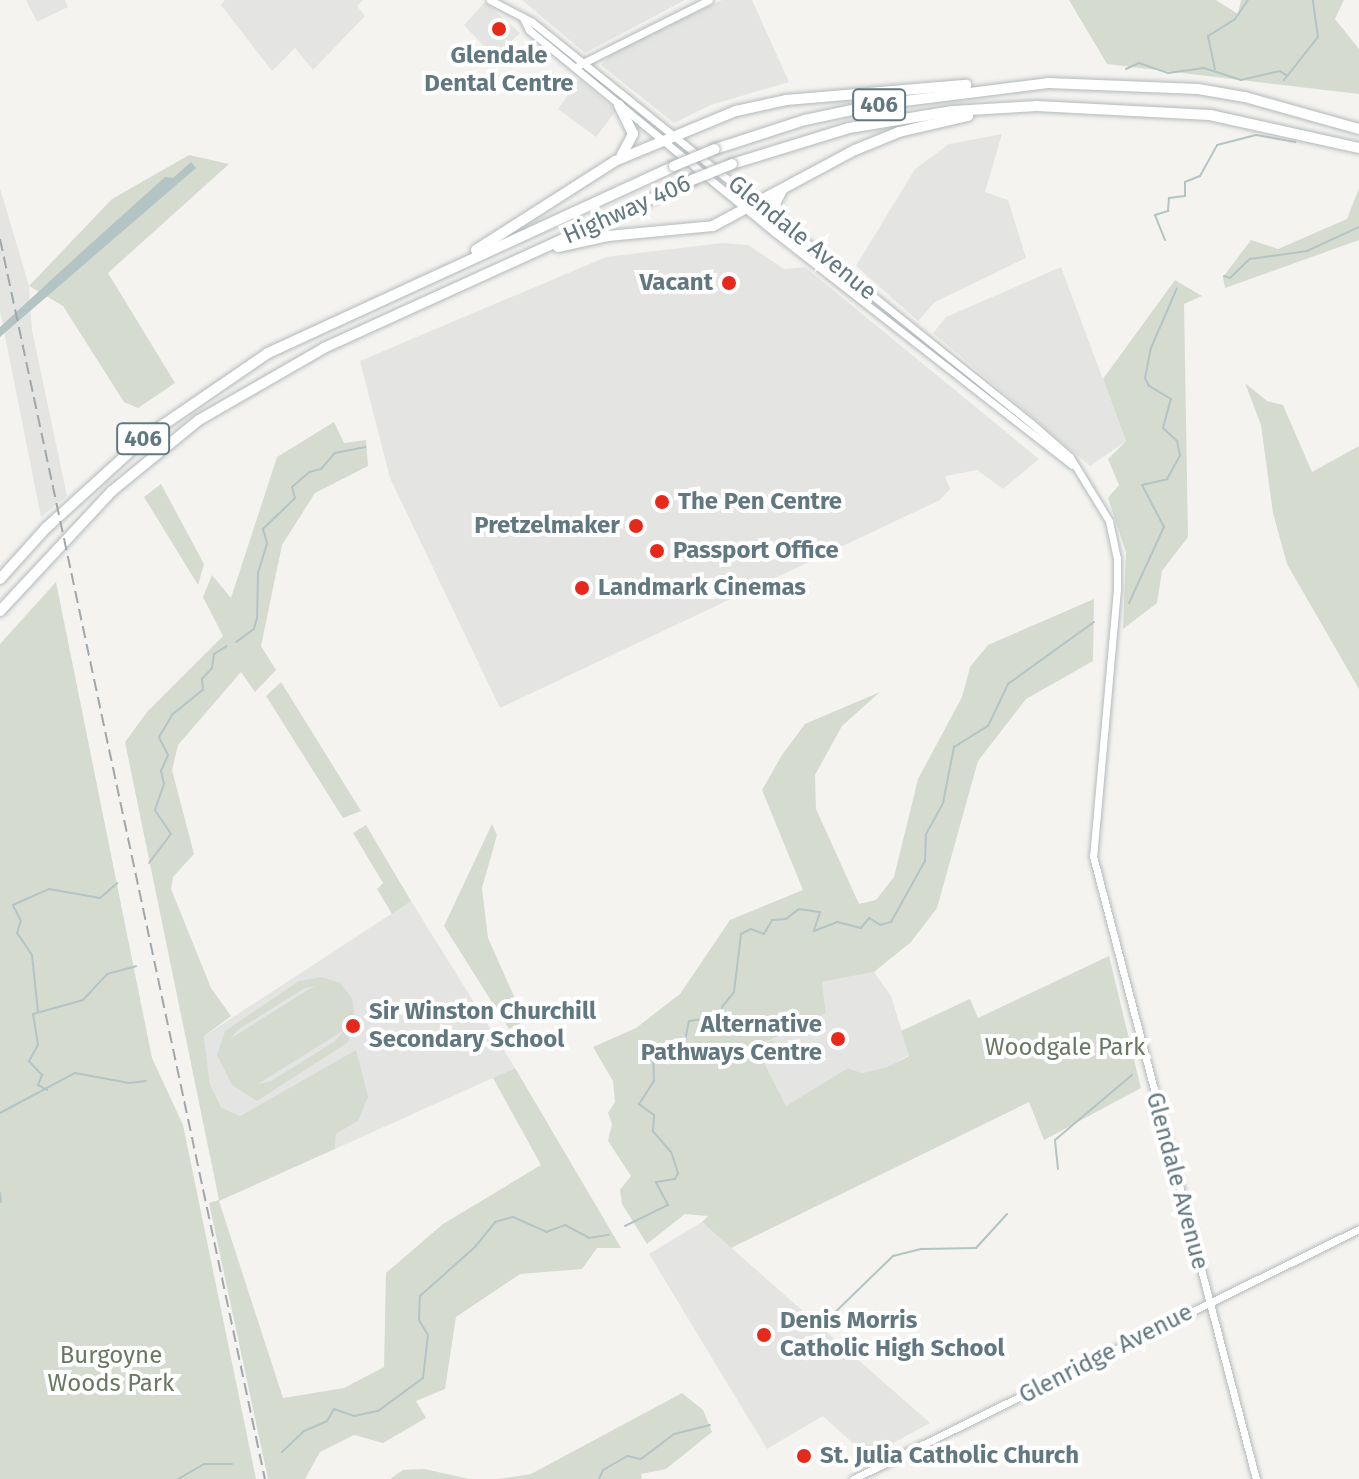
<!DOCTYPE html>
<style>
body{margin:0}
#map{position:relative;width:1359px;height:1479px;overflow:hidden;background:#f4f3ef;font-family:"Fira Sans",sans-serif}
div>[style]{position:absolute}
.built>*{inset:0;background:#e4e5e3}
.green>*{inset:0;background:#d6dbd0}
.water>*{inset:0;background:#b3c4c5}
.stream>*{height:2px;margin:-1px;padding:0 1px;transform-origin:1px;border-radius:1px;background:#b3c4c5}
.roads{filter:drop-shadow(0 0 2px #b2b9bc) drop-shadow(0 0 2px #b2b9bc)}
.secondary>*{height:7px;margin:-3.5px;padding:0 3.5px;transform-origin:3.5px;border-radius:3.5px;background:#fff}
.highway>*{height:10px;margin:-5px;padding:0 5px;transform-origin:5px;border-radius:5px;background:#fff}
.rail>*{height:2px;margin-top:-1px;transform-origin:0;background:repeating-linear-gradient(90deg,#9fa7ab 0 12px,transparent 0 18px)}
.bridges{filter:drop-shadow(0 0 2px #b3b7b9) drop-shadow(0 0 2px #b3b7b9)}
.highway-bridge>*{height:10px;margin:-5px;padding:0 5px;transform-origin:5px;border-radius:5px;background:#fff}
.dots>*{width:22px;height:22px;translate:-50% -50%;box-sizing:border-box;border:4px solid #fff;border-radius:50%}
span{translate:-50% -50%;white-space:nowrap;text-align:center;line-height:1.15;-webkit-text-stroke:8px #fff;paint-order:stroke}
.shield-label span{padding:2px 6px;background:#fff;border:2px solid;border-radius:6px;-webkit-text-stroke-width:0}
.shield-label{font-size:22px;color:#627881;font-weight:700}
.poi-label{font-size:24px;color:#627881;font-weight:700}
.right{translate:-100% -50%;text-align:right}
.left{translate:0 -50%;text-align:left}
.street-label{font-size:24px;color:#627881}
.park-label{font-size:24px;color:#697861}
</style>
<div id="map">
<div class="built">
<div style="clip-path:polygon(26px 0,65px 0,68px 7px,37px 22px)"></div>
<div style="clip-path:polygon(225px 0,363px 0,357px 6px,365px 16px,313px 70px,295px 48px,272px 71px,221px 5px)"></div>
<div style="clip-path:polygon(522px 0,685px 0,585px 53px)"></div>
<div style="clip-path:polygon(722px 0,752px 0,789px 82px,711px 105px,674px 123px,601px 65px,615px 50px)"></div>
<div style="clip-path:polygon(485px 2px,520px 33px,494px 57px,464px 25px)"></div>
<div style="clip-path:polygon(579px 79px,616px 111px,596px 137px,558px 109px)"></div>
<div style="clip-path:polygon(1002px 134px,985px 192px,1008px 200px,1026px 258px,935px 302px,918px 321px,856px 266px,915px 169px,949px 144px)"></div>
<div style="clip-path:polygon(0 188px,29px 286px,32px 330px,67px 496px,41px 517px,0 311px)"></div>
<div style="clip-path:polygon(722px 243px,748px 245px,784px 269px,805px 267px,1039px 459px,1003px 489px,977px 470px,945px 476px,950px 489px,940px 500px,500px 708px,390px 478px,360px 361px,606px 257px)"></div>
<div style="clip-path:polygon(1061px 267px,1126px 441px,1090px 466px,933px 333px,946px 317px)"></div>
<div style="clip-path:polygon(411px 901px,515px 1068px,335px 1149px,336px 1134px,358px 1121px,355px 1051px,240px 1116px,223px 1109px,210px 1084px,204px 1036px)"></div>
<div style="clip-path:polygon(874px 972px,891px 996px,909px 1055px,888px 1067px,862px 1073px,848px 1068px,786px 1107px,756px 1047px,826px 1013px,822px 982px)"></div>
<div style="clip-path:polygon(702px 1222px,930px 1423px,868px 1457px,823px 1416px,767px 1449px,649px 1254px)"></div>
</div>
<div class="green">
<div style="clip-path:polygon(1069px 0,1216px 0,1238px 14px,1241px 0,1344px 0,1335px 19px,1359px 49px,1359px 94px,1107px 64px)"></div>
<div style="clip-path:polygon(189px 155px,229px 164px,108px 273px,175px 383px,138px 408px,124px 402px,63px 306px,29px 286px,112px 199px)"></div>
<div style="clip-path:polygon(1359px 188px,1359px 240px,1225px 288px,1223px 277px,1251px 240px,1278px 249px,1347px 219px)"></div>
<div style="clip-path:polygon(1175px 280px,1202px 296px,1184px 304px,1188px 537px,1162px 571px,1157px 603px,1123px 629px,1126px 552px,1108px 498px,1119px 485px,1108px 459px,1126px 441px,1103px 379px)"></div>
<div style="clip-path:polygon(1245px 383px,1267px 401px,1283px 405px,1312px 472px,1359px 446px,1359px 689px,1287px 564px,1273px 513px,1261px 425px)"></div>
<div style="clip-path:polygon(334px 422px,344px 443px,366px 440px,368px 466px,315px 493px,282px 545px,261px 646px,276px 670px,255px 692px,241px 672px,178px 745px,172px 770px,194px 854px,173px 877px,171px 889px,211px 988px,231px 1016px,204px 1036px,210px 1084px,222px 1108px,240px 1116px,356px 1050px,368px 1097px,358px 1121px,336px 1134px,335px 1149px,219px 1201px,283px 1398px,344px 1388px,384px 1367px,386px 1273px,443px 1224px,541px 1165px,493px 1078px,515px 1068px,621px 1248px,597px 1248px,582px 1269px,520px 1274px,456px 1317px,445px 1389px,416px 1401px,426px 1418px,383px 1443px,354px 1435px,320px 1452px,305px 1479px,268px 1479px,209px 1203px,219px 1200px,125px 742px,147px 712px,223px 636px,203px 597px,212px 575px,231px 598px,277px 457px)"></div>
<div style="clip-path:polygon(161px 484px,204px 564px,198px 585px,144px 497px)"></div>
<div style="clip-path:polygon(56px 582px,152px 1058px,183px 1125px,256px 1479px,0 1479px,0 644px)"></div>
<div style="clip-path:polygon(1094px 599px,1093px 661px,1026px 699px,978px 761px,937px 908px,911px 942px,874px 972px,822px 982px,826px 1013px,756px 1047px,786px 1106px,848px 1068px,862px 1073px,887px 1067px,909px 1056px,901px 1031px,970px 999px,978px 1018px,1109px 956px,1141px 1088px,1044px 1140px,1029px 1102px,731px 1248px,702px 1222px,708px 1216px,685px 1214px,647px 1244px,622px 1204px,620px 1190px,631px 1176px,608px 1141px,612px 1124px,608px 1113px,615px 1102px,613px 1081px,593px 1047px,636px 1028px,680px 994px,730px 920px,803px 890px,762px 790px,782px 755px,805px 724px,880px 692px,842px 726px,815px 775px,816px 809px,859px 904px,876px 900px,894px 877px,918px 779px,962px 697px,970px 667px,988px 645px)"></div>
<div style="clip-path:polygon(281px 682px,361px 811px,343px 818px,266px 696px)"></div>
<div style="clip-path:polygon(492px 824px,497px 835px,482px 888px,488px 938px,525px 1021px,509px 1029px,444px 926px)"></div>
<div style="clip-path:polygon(366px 825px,411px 901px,392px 914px,377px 889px,383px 883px,353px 833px)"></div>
<div style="clip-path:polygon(evenodd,322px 977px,340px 983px,352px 998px,356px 1025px,347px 1043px,257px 1101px,232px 1085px,217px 1055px,225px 1031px,299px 981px,322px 977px,316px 986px,309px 989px,230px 1039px,239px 1029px,305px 988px,316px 986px,322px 977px,344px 1030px,334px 1042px,271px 1081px,258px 1084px,344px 1030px)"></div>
<div style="clip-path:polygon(773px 1040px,780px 1052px,768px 1062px,758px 1047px)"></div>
<div style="clip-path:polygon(682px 1393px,703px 1410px,712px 1432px,666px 1469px,641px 1474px,642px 1479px,498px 1479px,531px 1474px)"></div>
<div style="clip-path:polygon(424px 1469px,470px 1479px,390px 1479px,403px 1470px)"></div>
</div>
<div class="water">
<div style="clip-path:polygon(191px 162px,196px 168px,0 337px,0 327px,74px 259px,165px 177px,173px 178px)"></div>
</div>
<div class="stream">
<div style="left:1126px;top:69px;width:14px;rotate:-25deg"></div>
<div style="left:1139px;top:63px;width:31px;rotate:19deg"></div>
<div style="left:1168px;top:73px;width:36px;rotate:-8deg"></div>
<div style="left:1204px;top:68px;width:39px;rotate:18deg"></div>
<div style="left:1241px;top:80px;width:40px;rotate:-13deg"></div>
<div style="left:1280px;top:71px;width:7px;rotate:34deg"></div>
<div style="left:1215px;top:69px;width:34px;rotate:-102deg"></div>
<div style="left:1208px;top:36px;width:32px;rotate:-32deg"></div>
<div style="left:1235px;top:19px;width:23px;rotate:-56deg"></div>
<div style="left:1284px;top:80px;width:55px;rotate:-51.7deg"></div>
<div style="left:1318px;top:37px;width:37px;rotate:-98deg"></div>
<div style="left:1165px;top:240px;width:27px;rotate:-112deg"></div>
<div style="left:1155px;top:215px;width:14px;rotate:-17deg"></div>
<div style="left:1168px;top:211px;width:13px;rotate:-86deg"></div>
<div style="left:1169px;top:198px;width:16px;rotate:-7deg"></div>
<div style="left:1185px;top:196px;width:14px;rotate:-90deg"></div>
<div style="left:1185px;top:182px;width:16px;rotate:-22deg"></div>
<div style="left:1200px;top:176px;width:35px;rotate:-61deg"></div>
<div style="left:1217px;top:145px;width:40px;rotate:-14.4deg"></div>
<div style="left:1256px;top:135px;width:40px;rotate:10deg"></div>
<div style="left:1224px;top:276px;width:6px;rotate:18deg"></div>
<div style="left:1230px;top:278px;width:28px;rotate:-44deg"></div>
<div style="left:1250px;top:259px;width:58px;rotate:-8deg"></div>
<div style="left:1307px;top:251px;width:57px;rotate:-24.8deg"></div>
<div style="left:1129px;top:603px;width:84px;rotate:-65.3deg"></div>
<div style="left:1164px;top:527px;width:47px;rotate:-117.6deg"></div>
<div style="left:1142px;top:485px;width:26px;rotate:-13deg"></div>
<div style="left:1167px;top:479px;width:26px;rotate:-61deg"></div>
<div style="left:1180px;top:456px;width:15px;rotate:-101deg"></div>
<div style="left:1177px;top:441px;width:19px;rotate:-137deg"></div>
<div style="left:1163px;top:428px;width:30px;rotate:-75deg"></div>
<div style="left:1171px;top:399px;width:26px;rotate:-149deg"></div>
<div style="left:1149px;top:386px;width:9px;rotate:-117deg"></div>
<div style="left:1145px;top:378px;width:31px;rotate:-79deg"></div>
<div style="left:1151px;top:348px;width:65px;rotate:-66.6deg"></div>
<div style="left:236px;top:642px;width:22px;rotate:-36deg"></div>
<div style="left:254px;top:629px;width:11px;rotate:-75deg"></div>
<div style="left:257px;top:618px;width:45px;rotate:-88.7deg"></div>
<div style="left:258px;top:573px;width:31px;rotate:-73deg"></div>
<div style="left:267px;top:543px;width:15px;rotate:-106deg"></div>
<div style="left:263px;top:529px;width:45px;rotate:-44.1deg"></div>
<div style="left:295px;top:498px;width:11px;rotate:-105deg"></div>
<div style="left:292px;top:487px;width:23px;rotate:-41deg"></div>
<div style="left:309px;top:472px;width:12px;rotate:-14deg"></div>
<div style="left:321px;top:469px;width:21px;rotate:-49deg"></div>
<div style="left:335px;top:453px;width:31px;rotate:-11deg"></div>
<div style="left:149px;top:863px;width:36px;rotate:-53deg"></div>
<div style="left:171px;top:834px;width:29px;rotate:-124deg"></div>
<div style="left:155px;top:810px;width:28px;rotate:-71deg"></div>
<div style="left:164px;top:784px;width:13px;rotate:-103deg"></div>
<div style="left:161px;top:771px;width:17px;rotate:-66deg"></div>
<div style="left:168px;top:755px;width:20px;rotate:-117deg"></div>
<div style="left:159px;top:737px;width:27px;rotate:-59deg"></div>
<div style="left:173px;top:714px;width:38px;rotate:-39deg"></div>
<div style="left:203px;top:690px;width:11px;rotate:-95deg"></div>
<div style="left:202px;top:679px;width:15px;rotate:-48deg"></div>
<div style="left:212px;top:668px;width:14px;rotate:-82deg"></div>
<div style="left:214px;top:654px;width:15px;rotate:-32deg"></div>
<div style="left:38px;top:1012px;width:57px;rotate:-96deg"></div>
<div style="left:32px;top:955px;width:27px;rotate:-124deg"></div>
<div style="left:17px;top:933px;width:13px;rotate:-72deg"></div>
<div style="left:21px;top:921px;width:18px;rotate:-117deg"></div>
<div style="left:13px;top:905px;width:39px;rotate:-24deg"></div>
<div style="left:49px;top:889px;width:52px;rotate:10deg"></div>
<div style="left:100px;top:898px;width:23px;rotate:-41deg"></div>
<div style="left:47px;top:1090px;width:10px;rotate:-151deg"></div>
<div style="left:38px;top:1085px;width:11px;rotate:-68deg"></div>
<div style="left:42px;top:1075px;width:19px;rotate:-133deg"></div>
<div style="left:29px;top:1061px;width:18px;rotate:-61deg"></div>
<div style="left:38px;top:1045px;width:31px;rotate:-99deg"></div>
<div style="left:33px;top:1014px;width:52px;rotate:-15.6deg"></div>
<div style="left:83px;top:1000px;width:35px;rotate:-47deg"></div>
<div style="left:107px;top:974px;width:30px;rotate:-15deg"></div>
<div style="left:0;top:1113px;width:85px;rotate:-28.1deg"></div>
<div style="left:75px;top:1073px;width:55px;rotate:10.5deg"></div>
<div style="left:129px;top:1083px;width:17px;rotate:-7deg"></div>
<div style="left:1058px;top:1169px;width:29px;rotate:-96deg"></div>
<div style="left:1055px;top:1140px;width:101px;rotate:-40.2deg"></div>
<div style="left:0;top:1193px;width:9px;rotate:84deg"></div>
<div style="left:625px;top:1226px;width:48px;rotate:-26deg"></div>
<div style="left:668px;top:1205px;width:26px;rotate:-118deg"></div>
<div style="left:656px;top:1182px;width:19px;rotate:-9deg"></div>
<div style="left:675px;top:1179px;width:7px;rotate:-63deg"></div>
<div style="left:678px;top:1173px;width:22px;rotate:-108deg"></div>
<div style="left:671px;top:1152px;width:28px;rotate:-131deg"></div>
<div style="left:653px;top:1131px;width:16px;rotate:-86deg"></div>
<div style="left:654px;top:1115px;width:19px;rotate:-144deg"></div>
<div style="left:639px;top:1104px;width:27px;rotate:-57deg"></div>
<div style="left:654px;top:1081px;width:31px;rotate:-92deg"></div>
<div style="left:653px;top:1050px;width:18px;rotate:3deg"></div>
<div style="left:671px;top:1051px;width:17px;rotate:-36deg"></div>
<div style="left:685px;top:1041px;width:20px;rotate:-79deg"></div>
<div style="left:689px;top:1021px;width:34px;rotate:-8deg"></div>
<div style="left:723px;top:1016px;width:9px;rotate:-96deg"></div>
<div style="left:722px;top:1007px;width:19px;rotate:-51deg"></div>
<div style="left:734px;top:992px;width:58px;rotate:-83.1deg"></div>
<div style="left:741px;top:934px;width:11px;rotate:-27deg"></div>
<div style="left:751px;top:929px;width:14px;rotate:21deg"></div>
<div style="left:764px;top:934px;width:16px;rotate:-60deg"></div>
<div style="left:772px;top:920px;width:14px;rotate:-4deg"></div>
<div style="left:786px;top:919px;width:16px;rotate:-38deg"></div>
<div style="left:799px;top:909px;width:21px;rotate:8deg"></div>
<div style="left:820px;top:912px;width:20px;rotate:108deg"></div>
<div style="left:814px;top:931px;width:25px;rotate:-21deg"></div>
<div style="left:837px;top:922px;width:25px;rotate:14deg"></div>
<div style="left:861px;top:928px;width:13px;rotate:-51deg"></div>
<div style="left:869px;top:918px;width:13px;rotate:32deg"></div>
<div style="left:880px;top:925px;width:11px;rotate:-15deg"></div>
<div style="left:891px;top:922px;width:70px;rotate:-60.9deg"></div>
<div style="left:925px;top:861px;width:27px;rotate:-88deg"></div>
<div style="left:926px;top:834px;width:35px;rotate:-61deg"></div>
<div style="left:943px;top:803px;width:57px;rotate:-78.9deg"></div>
<div style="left:954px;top:747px;width:40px;rotate:-32deg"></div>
<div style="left:988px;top:726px;width:47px;rotate:-64.5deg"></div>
<div style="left:1008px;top:684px;width:106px;rotate:-35.8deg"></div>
<div style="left:823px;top:1324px;width:98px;rotate:-44.2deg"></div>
<div style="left:893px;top:1256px;width:30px;rotate:-14deg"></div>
<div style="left:922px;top:1249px;width:54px;rotate:-1.1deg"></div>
<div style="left:976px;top:1248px;width:46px;rotate:-47.6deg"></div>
<div style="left:282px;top:1452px;width:30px;rotate:-44deg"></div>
<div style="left:304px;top:1431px;width:25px;rotate:-23deg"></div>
<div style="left:327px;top:1421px;width:14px;rotate:-60deg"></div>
<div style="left:334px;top:1409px;width:21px;rotate:19deg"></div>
<div style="left:354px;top:1416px;width:25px;rotate:-12deg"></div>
<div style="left:378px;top:1411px;width:56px;rotate:-36.3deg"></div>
<div style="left:423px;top:1378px;width:43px;rotate:-83.4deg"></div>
<div style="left:428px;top:1335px;width:17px;rotate:-121deg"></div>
<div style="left:419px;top:1320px;width:24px;rotate:-88deg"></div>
<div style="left:420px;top:1296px;width:74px;rotate:-41.7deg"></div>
<div style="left:475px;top:1247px;width:32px;rotate:-51deg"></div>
<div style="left:495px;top:1222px;width:19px;rotate:-16deg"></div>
<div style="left:513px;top:1217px;width:36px;rotate:24deg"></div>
<div style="left:546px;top:1232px;width:20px;rotate:-20deg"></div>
<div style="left:565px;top:1225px;width:27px;rotate:28deg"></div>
<div style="left:589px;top:1238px;width:20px;rotate:-9deg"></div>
<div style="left:178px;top:1479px;width:30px;rotate:-30deg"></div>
<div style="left:204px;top:1464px;width:28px"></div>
<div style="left:599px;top:1479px;width:10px;rotate:-66deg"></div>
<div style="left:603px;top:1470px;width:28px;rotate:-30deg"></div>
<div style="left:627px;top:1456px;width:14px;rotate:12deg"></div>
<div style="left:641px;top:1459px;width:41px;rotate:-37.1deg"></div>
<div style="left:674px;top:1434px;width:37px;rotate:-14deg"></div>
</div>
<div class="roads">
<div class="secondary">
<div style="left:490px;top:0;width:47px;rotate:27.6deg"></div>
<div style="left:532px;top:22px;width:640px;rotate:38.79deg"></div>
<div style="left:1031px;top:423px;width:52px;rotate:41.1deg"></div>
<div style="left:1070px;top:457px;width:75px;rotate:58.6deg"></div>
<div style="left:1109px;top:521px;width:38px;rotate:78deg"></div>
<div style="left:1117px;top:558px;width:31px;rotate:90deg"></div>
<div style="left:1117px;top:589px;width:268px;rotate:95.1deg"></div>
<div style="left:1093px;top:856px;width:644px;rotate:75.34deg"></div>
<div style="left:523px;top:18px;width:13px;rotate:63deg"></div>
<div style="left:529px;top:30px;width:318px;rotate:39.5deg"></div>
<div style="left:774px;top:232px;width:378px;rotate:38deg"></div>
<div style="left:579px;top:65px;width:145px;rotate:-26.6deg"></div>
<div style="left:853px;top:1479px;width:564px;rotate:-26.29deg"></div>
</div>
<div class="highway">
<div style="left:619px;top:105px;width:32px;rotate:64deg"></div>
<div style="left:633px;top:134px;width:24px;rotate:118deg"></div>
<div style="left:715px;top:149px;width:95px;rotate:-17.9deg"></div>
<div style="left:805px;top:120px;width:77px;rotate:-12deg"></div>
<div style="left:880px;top:104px;width:169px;rotate:-7.1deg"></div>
<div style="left:1048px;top:83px;width:150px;rotate:2.3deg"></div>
<div style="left:1198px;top:89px;width:48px;rotate:9.7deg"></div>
<div style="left:1245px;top:97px;width:118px;rotate:15.7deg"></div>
<div style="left:732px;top:164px;width:122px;rotate:-17.1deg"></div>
<div style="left:849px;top:128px;width:105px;rotate:-9.3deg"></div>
<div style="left:953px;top:111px;width:84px;rotate:-3.4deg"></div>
<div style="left:1037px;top:106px;width:173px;rotate:3deg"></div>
<div style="left:1210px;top:115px;width:153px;rotate:12.5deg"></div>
<div style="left:782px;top:190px;width:16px;rotate:117deg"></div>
<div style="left:775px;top:204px;width:19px;rotate:69deg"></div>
<div style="left:558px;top:247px;width:51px;rotate:-12.4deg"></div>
<div style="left:608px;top:236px;width:105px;rotate:-5.4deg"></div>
<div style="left:713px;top:226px;width:161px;rotate:-28.2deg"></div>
<div style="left:855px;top:150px;width:48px;rotate:-22.2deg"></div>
<div style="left:899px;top:132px;width:71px;rotate:-13.1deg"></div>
<div style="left:476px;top:250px;width:165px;rotate:-32.6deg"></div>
<div style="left:615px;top:161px;width:131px;rotate:-22.5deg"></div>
<div style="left:736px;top:111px;width:51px;rotate:-12.4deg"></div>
<div style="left:786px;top:100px;width:181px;rotate:-4.8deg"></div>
<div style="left:0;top:579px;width:69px;rotate:-48deg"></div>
<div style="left:46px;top:528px;width:137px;rotate:-42.3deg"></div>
<div style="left:147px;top:436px;width:147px;rotate:-34.4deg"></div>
<div style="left:268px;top:353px;width:447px;rotate:-24.7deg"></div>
<div style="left:0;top:611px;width:164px;rotate:-47deg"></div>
<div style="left:112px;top:491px;width:112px;rotate:-39.2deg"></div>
<div style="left:199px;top:420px;width:144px;rotate:-29.9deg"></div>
<div style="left:324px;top:348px;width:405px;rotate:-24.5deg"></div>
</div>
</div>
<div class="rail">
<div style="left:0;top:239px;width:1268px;rotate:77.94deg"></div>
</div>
<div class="bridges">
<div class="highway-bridge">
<div style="left:674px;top:166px;width:44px;rotate:-22.5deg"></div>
<div style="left:692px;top:180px;width:43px;rotate:-21.8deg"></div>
</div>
</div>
<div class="dots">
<div style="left:499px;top:29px;background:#e7291c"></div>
<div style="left:729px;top:283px;background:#e7291c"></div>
<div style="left:662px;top:502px;background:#e7291c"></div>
<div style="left:636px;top:526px;background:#e7291c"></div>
<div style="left:657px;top:551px;background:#e7291c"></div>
<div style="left:582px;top:588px;background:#e7291c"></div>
<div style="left:353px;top:1026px;background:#e7291c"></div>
<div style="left:838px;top:1039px;background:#e7291c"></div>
<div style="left:764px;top:1335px;background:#e7291c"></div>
<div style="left:804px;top:1456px;background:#e7291c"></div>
</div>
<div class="shield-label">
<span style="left:879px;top:105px">406</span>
<span style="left:143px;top:439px">406</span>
</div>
<div class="poi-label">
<span style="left:499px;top:70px">Glendale<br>Dental Centre</span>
<span class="right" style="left:713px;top:283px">Vacant</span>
<span class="left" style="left:678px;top:502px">The Pen Centre</span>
<span class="right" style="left:620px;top:526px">Pretzelmaker</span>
<span class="left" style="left:673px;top:551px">Passport Office</span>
<span class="left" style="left:598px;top:588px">Landmark Cinemas</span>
<span class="left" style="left:369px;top:1026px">Sir Winston Churchill<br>Secondary School</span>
<span class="right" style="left:822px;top:1039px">Alternative<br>Pathways Centre</span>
<span class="left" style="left:780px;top:1335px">Denis Morris<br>Catholic High School</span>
<span class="left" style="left:820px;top:1456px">St. Julia Catholic Church</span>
</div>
<div class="street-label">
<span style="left:627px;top:210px;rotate:-24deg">Highway 406</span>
<span style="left:802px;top:238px;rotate:39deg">Glendale Avenue</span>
<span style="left:1177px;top:1181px;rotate:75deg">Glendale Avenue</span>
<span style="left:1106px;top:1354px;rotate:-27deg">Glenridge Avenue</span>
</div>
<div class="park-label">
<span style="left:1065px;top:1048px">Woodgale Park</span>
<span style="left:111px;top:1370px">Burgoyne<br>Woods Park</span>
</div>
</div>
